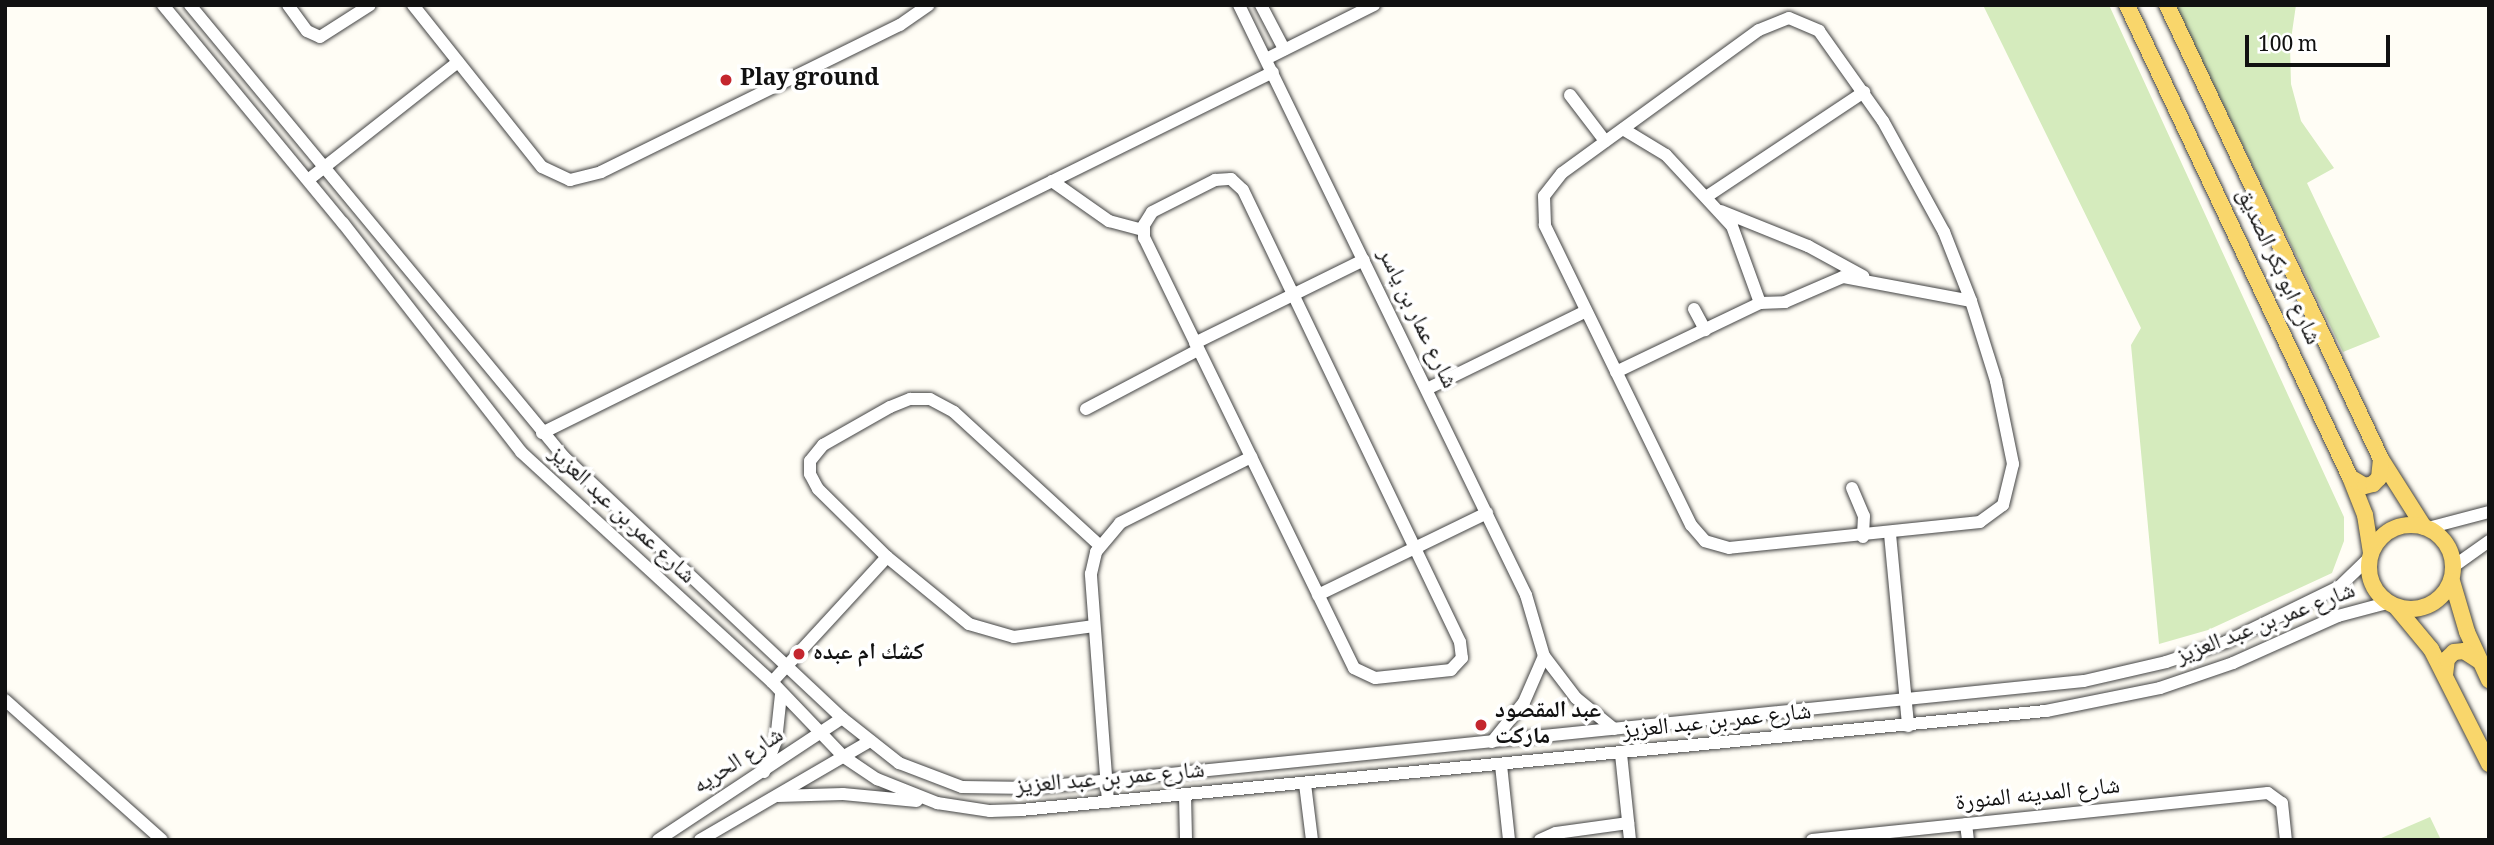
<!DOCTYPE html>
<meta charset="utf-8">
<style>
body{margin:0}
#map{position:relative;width:2494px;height:845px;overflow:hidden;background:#fffdf5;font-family:Georgia,"Noto Naskh Arabic",serif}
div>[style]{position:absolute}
.green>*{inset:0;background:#d5ebbd}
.roads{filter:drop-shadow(0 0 2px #444) drop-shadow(0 0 2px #444)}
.minor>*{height:12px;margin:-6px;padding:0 6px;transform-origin:6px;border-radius:6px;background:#fff}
.major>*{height:16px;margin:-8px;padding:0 8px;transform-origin:8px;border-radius:8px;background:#f9d66b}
.major>.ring{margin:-8px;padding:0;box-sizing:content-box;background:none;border:16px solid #f9d66b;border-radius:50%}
.dots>*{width:19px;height:19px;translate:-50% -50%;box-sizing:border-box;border:4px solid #fff;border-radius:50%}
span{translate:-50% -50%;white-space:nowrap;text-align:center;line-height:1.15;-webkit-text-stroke:7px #fff;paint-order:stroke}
.poi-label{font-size:23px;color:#111;font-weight:700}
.left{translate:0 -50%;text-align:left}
.street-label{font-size:23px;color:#111}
.frame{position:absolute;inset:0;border:7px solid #111;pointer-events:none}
.scale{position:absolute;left:2245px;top:35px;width:145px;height:32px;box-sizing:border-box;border:4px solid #111;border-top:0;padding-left:9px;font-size:21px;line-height:24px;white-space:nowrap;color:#111;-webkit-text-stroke:5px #fff;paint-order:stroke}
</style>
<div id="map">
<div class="green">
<div style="clip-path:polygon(1983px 5px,2109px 5px,2344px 517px,2344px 541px,2332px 573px,2208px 630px,2159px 644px,2131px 345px,2141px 328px)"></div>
<div style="clip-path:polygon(2175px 5px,2296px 5px,2290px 46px,2291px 84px,2301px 121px,2334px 168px,2307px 183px,2380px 337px,2343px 352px)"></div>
<div style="clip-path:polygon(2430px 817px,2441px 840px,2379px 840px,2379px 839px)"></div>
</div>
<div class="roads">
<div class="minor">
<div style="left:163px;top:5px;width:283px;rotate:50.5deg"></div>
<div style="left:343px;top:223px;width:290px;rotate:52.1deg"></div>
<div style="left:521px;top:452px;width:340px;rotate:42.5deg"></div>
<div style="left:772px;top:682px;width:104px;rotate:46.2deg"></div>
<div style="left:844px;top:757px;width:40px;rotate:34deg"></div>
<div style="left:877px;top:779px;width:65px;rotate:21.8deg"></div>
<div style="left:937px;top:803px;width:54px;rotate:8.6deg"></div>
<div style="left:990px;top:811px;width:31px;rotate:-2deg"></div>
<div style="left:1021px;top:810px;width:1030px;rotate:-5.52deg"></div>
<div style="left:2046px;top:711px;width:116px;rotate:-11.4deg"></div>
<div style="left:2160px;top:688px;width:77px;rotate:-18.9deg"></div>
<div style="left:2233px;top:663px;width:115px;rotate:-24.1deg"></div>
<div style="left:2338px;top:616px;width:51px;rotate:-14.9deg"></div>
<div style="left:190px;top:5px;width:587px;rotate:50.39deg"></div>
<div style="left:564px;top:457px;width:381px;rotate:43.2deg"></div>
<div style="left:842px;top:718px;width:73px;rotate:38.3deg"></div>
<div style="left:899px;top:763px;width:67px;rotate:20.9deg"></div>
<div style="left:962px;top:787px;width:70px;rotate:0.8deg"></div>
<div style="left:1032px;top:788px;width:1057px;rotate:-5.81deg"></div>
<div style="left:2084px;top:681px;width:84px;rotate:-13deg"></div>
<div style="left:2166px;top:662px;width:63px;rotate:-18.4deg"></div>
<div style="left:2226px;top:642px;width:126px;rotate:-26deg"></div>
<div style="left:2339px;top:587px;width:42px;rotate:-44deg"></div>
<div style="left:288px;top:5px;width:32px;rotate:54deg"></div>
<div style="left:307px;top:31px;width:14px;rotate:25deg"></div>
<div style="left:320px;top:37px;width:59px;rotate:-32.6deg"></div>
<div style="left:413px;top:5px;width:207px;rotate:51.5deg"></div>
<div style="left:542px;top:167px;width:31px;rotate:25deg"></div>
<div style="left:570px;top:180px;width:32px;rotate:-14deg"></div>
<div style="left:601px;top:172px;width:333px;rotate:-26.2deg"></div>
<div style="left:900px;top:25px;width:35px;rotate:-35deg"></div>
<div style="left:1239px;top:5px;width:656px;rotate:64.06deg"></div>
<div style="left:1526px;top:595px;width:64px;rotate:73.6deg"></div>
<div style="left:1544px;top:656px;width:53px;rotate:52.7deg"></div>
<div style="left:1576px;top:698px;width:49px;rotate:39.2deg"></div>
<div style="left:1261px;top:5px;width:50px;rotate:62.4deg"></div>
<div style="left:1789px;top:18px;width:33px;rotate:23deg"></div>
<div style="left:1819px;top:31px;width:110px;rotate:54.6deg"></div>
<div style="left:1883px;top:121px;width:127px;rotate:61.2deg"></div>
<div style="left:1944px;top:232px;width:74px;rotate:68.6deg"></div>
<div style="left:1971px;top:301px;width:84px;rotate:72.6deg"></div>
<div style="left:1996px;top:381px;width:85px;rotate:78.4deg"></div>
<div style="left:2013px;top:464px;width:42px;rotate:103.7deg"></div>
<div style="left:2003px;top:505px;width:29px;rotate:144deg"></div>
<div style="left:1980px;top:522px;width:252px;rotate:174.1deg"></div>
<div style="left:1729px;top:548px;width:25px;rotate:-164deg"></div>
<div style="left:1705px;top:541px;width:21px;rotate:-131deg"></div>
<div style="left:1691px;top:525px;width:334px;rotate:-116deg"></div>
<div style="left:1545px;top:225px;width:29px;rotate:-92deg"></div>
<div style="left:1544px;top:196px;width:29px;rotate:-52deg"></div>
<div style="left:1562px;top:173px;width:243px;rotate:-36deg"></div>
<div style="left:1759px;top:30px;width:32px;rotate:-22deg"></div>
<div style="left:1266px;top:59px;width:121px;rotate:-26.6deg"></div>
<div style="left:1570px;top:95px;width:58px;rotate:52.7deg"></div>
<div style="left:1623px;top:129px;width:50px;rotate:31.2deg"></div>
<div style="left:1666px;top:155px;width:97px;rotate:47.1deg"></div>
<div style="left:1732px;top:226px;width:82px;rotate:70deg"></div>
<div style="left:1231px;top:179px;width:16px;rotate:43deg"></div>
<div style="left:1243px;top:190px;width:501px;rotate:64.35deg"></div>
<div style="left:1460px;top:642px;width:16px;rotate:83deg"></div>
<div style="left:1462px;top:658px;width:16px;rotate:133deg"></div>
<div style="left:1451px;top:670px;width:76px;rotate:174deg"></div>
<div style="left:1375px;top:678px;width:23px;rotate:-155deg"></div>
<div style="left:1354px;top:668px;width:479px;rotate:-116deg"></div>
<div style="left:1144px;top:238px;width:13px;rotate:-90deg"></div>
<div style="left:1144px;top:225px;width:15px;rotate:-58deg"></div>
<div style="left:1152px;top:212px;width:71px;rotate:-26.9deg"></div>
<div style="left:1215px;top:180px;width:16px;rotate:-4deg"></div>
<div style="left:308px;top:180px;width:191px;rotate:-38.2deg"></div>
<div style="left:1052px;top:181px;width:70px;rotate:35.1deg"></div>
<div style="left:1109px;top:221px;width:35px;rotate:15deg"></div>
<div style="left:1706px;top:197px;width:190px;rotate:-33.6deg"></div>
<div style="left:1721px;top:211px;width:94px;rotate:21.9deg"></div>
<div style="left:1808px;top:246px;width:63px;rotate:28.6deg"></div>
<div style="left:1694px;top:309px;width:24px;rotate:62deg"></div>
<div style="left:1195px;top:343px;width:188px;rotate:-26.2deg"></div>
<div style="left:1616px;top:372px;width:160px;rotate:-25.6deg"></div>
<div style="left:1760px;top:303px;width:25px;rotate:-2deg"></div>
<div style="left:1785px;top:302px;width:63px;rotate:-23.3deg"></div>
<div style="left:1843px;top:277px;width:130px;rotate:10.6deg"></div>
<div style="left:1427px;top:389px;width:177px;rotate:-26.1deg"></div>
<div style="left:1086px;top:409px;width:127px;rotate:-27.8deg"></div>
<div style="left:542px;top:433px;width:815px;rotate:-26.28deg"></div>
<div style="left:1852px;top:488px;width:30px;rotate:67deg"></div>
<div style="left:1864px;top:516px;width:21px;rotate:93deg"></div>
<div style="left:2428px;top:528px;width:63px;rotate:-14.7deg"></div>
<div style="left:1890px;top:534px;width:193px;rotate:84.6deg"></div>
<div style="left:2454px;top:566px;width:43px;rotate:-35.5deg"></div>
<div style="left:1318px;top:595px;width:188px;rotate:-25.9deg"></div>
<div style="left:1094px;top:626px;width:81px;rotate:172.2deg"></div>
<div style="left:1014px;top:637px;width:47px;rotate:-163.9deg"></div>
<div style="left:969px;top:624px;width:106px;rotate:-140.7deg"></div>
<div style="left:887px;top:557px;width:97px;rotate:-135.4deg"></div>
<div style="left:818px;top:489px;width:17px;rotate:-118deg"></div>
<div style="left:810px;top:474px;width:13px;rotate:-90deg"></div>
<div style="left:810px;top:461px;width:21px;rotate:-51deg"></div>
<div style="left:823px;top:445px;width:77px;rotate:-29.6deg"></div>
<div style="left:890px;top:407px;width:22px;rotate:-22deg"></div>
<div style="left:910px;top:399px;width:20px"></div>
<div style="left:930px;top:399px;width:27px;rotate:28deg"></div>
<div style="left:954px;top:412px;width:197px;rotate:42.5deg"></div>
<div style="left:772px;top:682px;width:170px;rotate:-47.4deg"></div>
<div style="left:5px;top:700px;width:210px;rotate:41.7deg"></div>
<div style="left:1492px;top:742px;width:51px;rotate:-51.3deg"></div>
<div style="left:1524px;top:702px;width:50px;rotate:-66.5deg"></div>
<div style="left:1621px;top:754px;width:86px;rotate:84deg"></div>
<div style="left:1501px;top:765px;width:75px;rotate:83.9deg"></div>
<div style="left:764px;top:772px;width:33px;rotate:-69deg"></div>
<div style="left:776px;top:741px;width:47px;rotate:-83.9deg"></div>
<div style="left:1305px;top:784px;width:56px;rotate:82.9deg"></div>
<div style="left:1185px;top:795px;width:45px;rotate:88.7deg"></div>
<div style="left:778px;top:796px;width:65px;rotate:-1.8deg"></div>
<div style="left:843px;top:794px;width:74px;rotate:5.4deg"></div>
<div style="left:1108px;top:802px;width:229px;rotate:-94.3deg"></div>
<div style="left:1091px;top:574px;width:23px;rotate:-77deg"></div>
<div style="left:1096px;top:552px;width:38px;rotate:-50deg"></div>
<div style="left:1120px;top:523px;width:147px;rotate:-26.7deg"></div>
<div style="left:1966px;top:824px;width:16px;rotate:83deg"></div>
<div style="left:658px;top:840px;width:221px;rotate:-33.5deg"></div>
<div style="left:700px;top:840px;width:197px;rotate:-30.2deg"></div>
<div style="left:1540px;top:840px;width:17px;rotate:-24deg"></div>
<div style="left:1556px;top:833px;width:73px;rotate:-7.9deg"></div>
<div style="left:1812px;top:840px;width:458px;rotate:-5.9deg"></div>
<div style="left:2268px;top:793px;width:17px;rotate:36deg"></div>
<div style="left:2282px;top:803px;width:37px;rotate:84deg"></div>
</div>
<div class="major">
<div style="left:2127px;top:5px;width:522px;rotate:64.71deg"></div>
<div style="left:2350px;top:477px;width:41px;rotate:68.5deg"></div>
<div style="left:2365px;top:515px;width:37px;rotate:81deg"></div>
<div style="left:2167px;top:5px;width:502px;rotate:64.76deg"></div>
<div style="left:2381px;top:459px;width:80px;rotate:57.7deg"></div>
<div style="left:2350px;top:477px;width:17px;rotate:31deg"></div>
<div style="left:2365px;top:486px;width:8px;rotate:-14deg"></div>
<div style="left:2373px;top:484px;width:8px;rotate:-45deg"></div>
<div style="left:2379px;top:478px;width:18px;rotate:-84deg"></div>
<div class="ring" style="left:2369px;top:525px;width:68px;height:68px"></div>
<div style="left:2452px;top:581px;width:53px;rotate:73.6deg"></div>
<div style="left:2467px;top:632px;width:53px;rotate:65.4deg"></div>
<div style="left:2396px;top:607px;width:55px;rotate:50.2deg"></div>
<div style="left:2431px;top:649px;width:129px;rotate:63.2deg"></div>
<div style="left:2445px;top:675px;width:16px;rotate:-83deg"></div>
<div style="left:2447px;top:659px;width:10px;rotate:-45deg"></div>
<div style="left:2454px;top:652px;width:10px;rotate:-6deg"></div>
<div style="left:2464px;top:651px;width:17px;rotate:33deg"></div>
</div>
</div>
<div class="dots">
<div style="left:726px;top:80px;background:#c4262e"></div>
<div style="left:799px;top:654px;background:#c4262e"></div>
<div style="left:1481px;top:725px;background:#c4262e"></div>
</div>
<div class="poi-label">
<span class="left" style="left:740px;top:80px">Play ground</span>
<span class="left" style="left:813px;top:654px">كشك ام عبده</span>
<span class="left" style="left:1495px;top:725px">عبد المقصود<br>ماركت</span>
</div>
<div class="street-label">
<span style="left:2277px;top:267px;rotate:65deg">شارع ابو بكر الصديق</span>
<span style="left:1416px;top:319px;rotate:64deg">شارع عمار بن ياسر</span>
<span style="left:621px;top:516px;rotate:43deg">شارع عمر بن عبد العزيز</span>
<span style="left:2266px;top:625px;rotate:-21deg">شارع عمر بن عبد العزيز</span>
<span style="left:1717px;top:723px;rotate:-6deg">شارع عمر بن عبد العزيز</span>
<span style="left:739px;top:762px;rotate:-33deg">شارع الحريه</span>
<span style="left:1110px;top:780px;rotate:-5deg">شارع عمر بن عبد العزيز</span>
<span style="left:2038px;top:796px;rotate:-6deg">شارع المدينه المنورة</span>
</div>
<div class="frame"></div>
<div class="scale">100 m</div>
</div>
